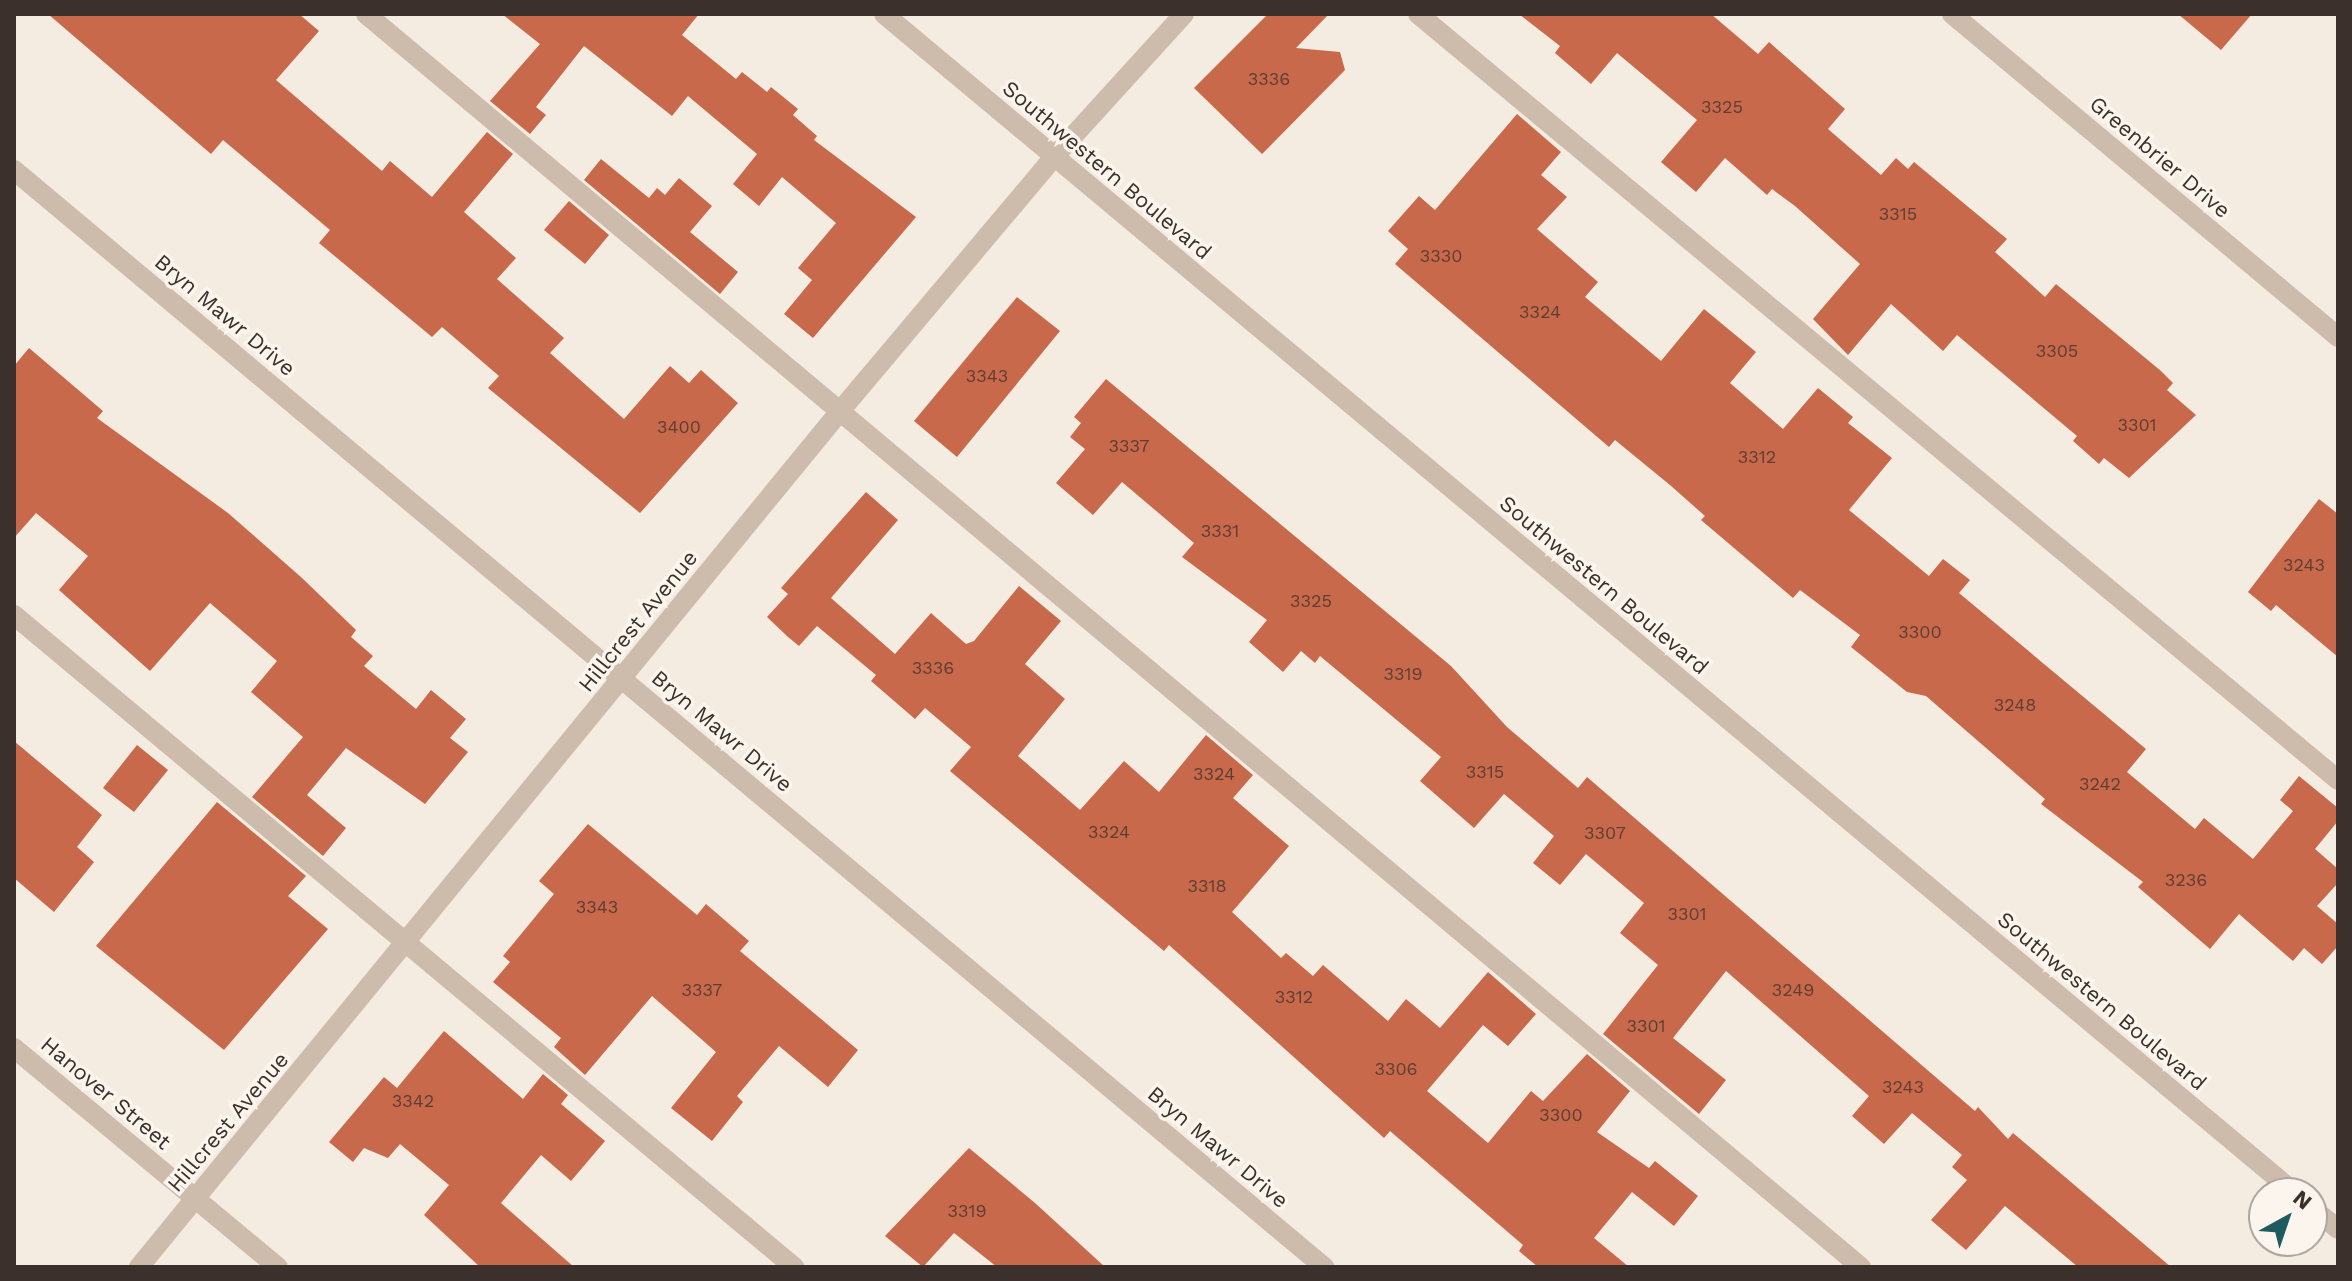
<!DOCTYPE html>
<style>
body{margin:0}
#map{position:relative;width:2352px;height:1281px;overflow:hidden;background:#f4ebe1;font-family:"Work Sans",sans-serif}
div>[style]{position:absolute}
.building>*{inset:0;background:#c8694b}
.service>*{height:20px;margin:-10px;padding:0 10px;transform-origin:10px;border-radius:10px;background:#cdbbac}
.minor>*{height:20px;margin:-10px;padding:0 10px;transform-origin:10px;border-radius:10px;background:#cdbbac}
.tertiary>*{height:20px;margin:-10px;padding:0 10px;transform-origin:10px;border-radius:10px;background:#cdbbac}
span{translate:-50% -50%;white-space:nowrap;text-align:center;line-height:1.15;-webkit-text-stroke:7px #fbf5ee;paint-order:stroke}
.number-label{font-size:18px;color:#5e3e33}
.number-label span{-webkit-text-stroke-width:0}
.street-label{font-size:22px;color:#3b302b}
.frame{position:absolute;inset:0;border:16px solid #3b302b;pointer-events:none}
.north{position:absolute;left:2248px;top:1177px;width:80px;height:80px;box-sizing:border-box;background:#fbf5ee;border:2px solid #aea6a0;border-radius:50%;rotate:40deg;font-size:22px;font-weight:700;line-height:32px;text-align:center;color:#3b302b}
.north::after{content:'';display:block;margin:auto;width:28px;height:36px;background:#1f5a5e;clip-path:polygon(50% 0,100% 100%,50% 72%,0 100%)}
</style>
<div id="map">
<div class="building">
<div style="clip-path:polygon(48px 14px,299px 14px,319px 31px,276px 80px,382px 171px,390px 161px,432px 197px,487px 132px,513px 154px,464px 212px,516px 258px,497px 279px,564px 338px,550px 353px,624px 419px,670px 366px,689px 383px,701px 370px,738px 403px,640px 513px,488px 388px,499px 376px,442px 327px,432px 337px,319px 243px,330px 230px,223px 140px,211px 154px)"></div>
<div style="clip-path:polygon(502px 14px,699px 14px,682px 35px,736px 79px,742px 72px,767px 92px,771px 87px,798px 109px,793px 115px,817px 136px,814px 140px,916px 217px,813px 338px,784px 314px,812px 280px,798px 268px,836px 223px,782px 177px,759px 206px,733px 184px,757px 154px,688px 96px,672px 116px,584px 46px,536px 107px,546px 115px,530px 134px,490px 101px,540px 44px)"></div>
<div style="clip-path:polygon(1268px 14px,1329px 14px,1296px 48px,1340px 52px,1345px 70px,1262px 154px,1194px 88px)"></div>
<div style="clip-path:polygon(1519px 14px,1711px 14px,1758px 54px,1769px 42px,1845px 109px,1828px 129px,1881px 175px,1896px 158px,1908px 169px,1914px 162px,2007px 239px,1995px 252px,2045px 297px,2056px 284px,2161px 371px,2173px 383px,2167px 390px,2196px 415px,2129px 478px,2104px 458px,2099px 464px,2073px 441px,2077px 436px,1957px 335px,1943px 351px,1891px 304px,1848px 355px,1813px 319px,1860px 264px,1795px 206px,1772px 189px,1767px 195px,1725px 158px,1696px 192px,1661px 162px,1697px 120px,1617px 53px,1591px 84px,1555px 53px,1560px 46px)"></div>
<div style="clip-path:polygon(2178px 14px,2252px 14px,2221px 50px)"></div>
<div style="clip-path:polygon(1517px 114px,1561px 152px,1541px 175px,1567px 197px,1537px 229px,1598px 282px,1585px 297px,1661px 361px,1704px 309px,1756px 352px,1730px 383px,1783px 429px,1818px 388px,1853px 417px,1848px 423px,1892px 458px,1849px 510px,1929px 576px,1943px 559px,1970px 580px,1959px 593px,2146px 749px,2127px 772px,2195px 829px,2204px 818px,2253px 859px,2293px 811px,2280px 800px,2299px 776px,2338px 808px,2338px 821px,2315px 849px,2338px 869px,2338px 883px,2317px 906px,2338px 924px,2338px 946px,2322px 964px,2304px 948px,2293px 961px,2239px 914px,2210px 949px,2138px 887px,2143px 882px,2041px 804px,2045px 799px,1926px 696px,1907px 692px,1851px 647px,1860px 635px,1800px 590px,1793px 598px,1701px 520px,1705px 516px,1670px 485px,1615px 440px,1609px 447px,1395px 264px,1408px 249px,1388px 231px,1419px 196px,1435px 210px)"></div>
<div style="clip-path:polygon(601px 159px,649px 198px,657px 188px,665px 195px,679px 178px,712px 206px,690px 232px,738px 272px,720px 294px,584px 180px)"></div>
<div style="clip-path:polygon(569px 201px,609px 235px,585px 264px,544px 230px)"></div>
<div style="clip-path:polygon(1017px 297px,1060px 331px,957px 457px,914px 421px)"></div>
<div style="clip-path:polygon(29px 348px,103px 411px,97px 418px,228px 513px,302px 578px,356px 630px,351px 637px,373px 656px,364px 666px,416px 709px,431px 690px,466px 719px,450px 738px,468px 752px,425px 804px,346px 748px,307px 795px,346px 828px,323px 856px,252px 797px,303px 737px,251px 692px,277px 661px,210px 603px,150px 671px,59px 590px,88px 556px,36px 513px,14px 538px,14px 366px)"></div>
<div style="clip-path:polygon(1106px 379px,1451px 666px,1507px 727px,1578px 788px,1587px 777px,1975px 1111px,1978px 1107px,2008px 1139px,2013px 1133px,2171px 1267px,2078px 1267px,2005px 1206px,1966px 1250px,1931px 1220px,1967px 1180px,1952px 1167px,1962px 1155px,1912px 1113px,1884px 1144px,1852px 1116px,1869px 1096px,1726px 971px,1673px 1038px,1726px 1080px,1699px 1114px,1603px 1034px,1658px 965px,1620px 933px,1644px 903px,1586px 854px,1560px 885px,1533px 863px,1554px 836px,1504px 794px,1474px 828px,1420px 781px,1441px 757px,1320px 656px,1315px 663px,1301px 651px,1283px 672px,1249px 642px,1267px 620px,1182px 557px,1194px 543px,1122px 482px,1093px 515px,1056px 483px,1085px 449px,1070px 437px,1081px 423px,1074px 417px)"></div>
<div style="clip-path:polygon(866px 492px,898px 520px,831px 598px,895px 654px,931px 613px,966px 644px,974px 641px,1019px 586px,1061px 621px,1025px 664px,1065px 699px,1018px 756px,1080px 810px,1124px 761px,1159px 792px,1206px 735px,1253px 775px,1233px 798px,1289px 846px,1232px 912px,1281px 958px,1286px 953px,1313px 976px,1323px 965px,1388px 1021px,1406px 999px,1440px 1028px,1488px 972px,1536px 1014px,1508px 1046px,1483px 1025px,1427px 1091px,1488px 1143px,1531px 1091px,1543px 1101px,1587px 1054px,1630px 1091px,1597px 1132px,1649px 1168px,1655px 1161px,1698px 1196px,1674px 1226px,1632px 1192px,1594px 1238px,1629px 1267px,1538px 1267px,1519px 1251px,1523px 1245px,1390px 1131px,1384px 1138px,1169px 945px,1164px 951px,950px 771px,971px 747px,925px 708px,915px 719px,871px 681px,876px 675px,817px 626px,799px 646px,788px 637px,767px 617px,788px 594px,781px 588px)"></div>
<div style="clip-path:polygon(2319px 499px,2338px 514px,2338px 657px,2276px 605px,2271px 611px,2248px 592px)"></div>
<div style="clip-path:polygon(14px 741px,102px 815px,77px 847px,94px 862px,54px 912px,14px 878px)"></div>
<div style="clip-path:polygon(137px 745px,168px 770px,134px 812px,103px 788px)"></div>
<div style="clip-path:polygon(217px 802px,306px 876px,288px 896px,328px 929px,224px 1050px,96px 946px)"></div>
<div style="clip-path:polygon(588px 824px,697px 915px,706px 904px,749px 941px,740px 951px,858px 1050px,828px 1087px,779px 1046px,737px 1096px,743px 1102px,712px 1141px,671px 1108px,716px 1052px,652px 996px,585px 1075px,554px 1047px,561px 1038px,493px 982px,510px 962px,503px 956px,554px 894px,539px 881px)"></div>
<div style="clip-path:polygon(444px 1031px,523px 1099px,543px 1074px,568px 1095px,561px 1104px,605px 1141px,571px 1181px,541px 1155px,501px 1203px,574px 1267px,480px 1267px,424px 1215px,449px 1185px,400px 1144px,388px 1158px,364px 1148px,353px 1162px,329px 1142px,384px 1077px,397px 1088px)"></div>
<div style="clip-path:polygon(969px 1148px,1035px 1203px,1105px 1267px,997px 1267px,954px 1233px,923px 1267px,885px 1236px)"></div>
</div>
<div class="service">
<div style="left:366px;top:14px;width:1951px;rotate:39.97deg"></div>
<div style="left:1418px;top:14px;width:1197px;rotate:39.78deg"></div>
<div style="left:14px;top:615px;width:1017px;rotate:39.89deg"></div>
</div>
<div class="minor">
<div style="left:1952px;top:14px;width:503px;rotate:39.92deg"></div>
<div style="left:14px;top:170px;width:1709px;rotate:39.94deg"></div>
<div style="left:14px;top:1048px;width:343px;rotate:39.7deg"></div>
</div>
<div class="tertiary">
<div style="left:884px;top:14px;width:1839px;rotate:39.88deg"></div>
<div style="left:2312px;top:1208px;width:33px;rotate:39deg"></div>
<div style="left:139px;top:1267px;width:1108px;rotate:-50.68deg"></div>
<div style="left:841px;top:410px;width:331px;rotate:-49.9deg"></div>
<div style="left:1054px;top:157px;width:193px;rotate:-47.7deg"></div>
</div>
<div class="number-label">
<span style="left:1269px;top:79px">3336</span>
<span style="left:1722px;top:107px">3325</span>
<span style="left:1898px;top:214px">3315</span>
<span style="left:1441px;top:256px">3330</span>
<span style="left:1540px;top:312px">3324</span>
<span style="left:2057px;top:351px">3305</span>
<span style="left:987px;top:376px">3343</span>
<span style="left:2137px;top:425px">3301</span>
<span style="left:679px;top:427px">3400</span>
<span style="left:1129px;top:446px">3337</span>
<span style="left:1757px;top:457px">3312</span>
<span style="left:1220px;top:531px">3331</span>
<span style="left:2304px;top:565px">3243</span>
<span style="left:1311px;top:601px">3325</span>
<span style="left:1920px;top:632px">3300</span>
<span style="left:933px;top:668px">3336</span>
<span style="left:1403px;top:674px">3319</span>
<span style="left:2015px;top:705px">3248</span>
<span style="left:1485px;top:772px">3315</span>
<span style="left:1214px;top:774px">3324</span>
<span style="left:2100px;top:784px">3242</span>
<span style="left:1109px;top:832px">3324</span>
<span style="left:1605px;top:833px">3307</span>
<span style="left:2186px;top:880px">3236</span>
<span style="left:1207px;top:886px">3318</span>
<span style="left:597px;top:907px">3343</span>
<span style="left:1687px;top:914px">3301</span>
<span style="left:702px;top:990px">3337</span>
<span style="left:1793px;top:990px">3249</span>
<span style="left:1294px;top:997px">3312</span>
<span style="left:1646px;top:1026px">3301</span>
<span style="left:1396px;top:1069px">3306</span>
<span style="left:1903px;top:1087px">3243</span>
<span style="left:413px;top:1101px">3342</span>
<span style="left:1561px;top:1115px">3300</span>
<span style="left:967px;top:1211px">3319</span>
</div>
<div class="street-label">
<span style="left:2160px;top:157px;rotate:40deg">Greenbrier Drive</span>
<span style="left:1107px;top:170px;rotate:40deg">Southwestern Boulevard</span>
<span style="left:225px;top:315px;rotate:40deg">Bryn Mawr Drive</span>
<span style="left:1604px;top:585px;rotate:40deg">Southwestern Boulevard</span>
<span style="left:638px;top:621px;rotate:-51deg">Hillcrest Avenue</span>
<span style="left:722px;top:731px;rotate:40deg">Bryn Mawr Drive</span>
<span style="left:2102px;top:1001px;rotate:40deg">Southwestern Boulevard</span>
<span style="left:106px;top:1093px;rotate:40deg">Hanover Street</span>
<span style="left:228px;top:1122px;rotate:-50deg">Hillcrest Avenue</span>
<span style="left:1218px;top:1147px;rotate:40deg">Bryn Mawr Drive</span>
</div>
<div class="frame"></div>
<div class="north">N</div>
</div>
